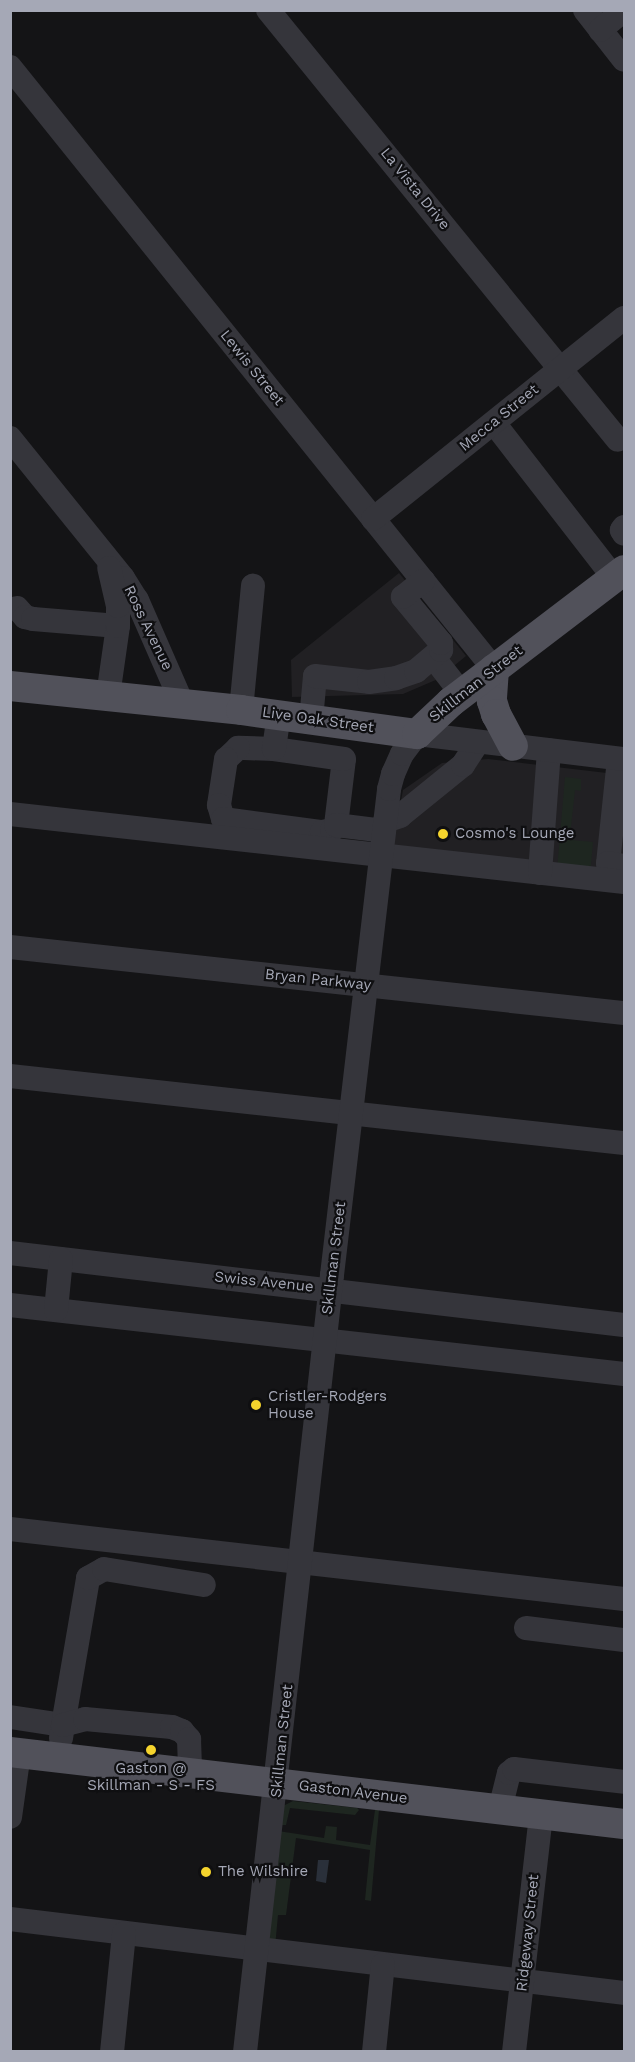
<!DOCTYPE html>
<style>
body{margin:0}
#map{position:relative;width:635px;height:2062px;overflow:hidden;background:#141416;font-family:"Work Sans",sans-serif}
div>[style]{position:absolute}
.built>*{inset:0;background:#212023}
.green>*{inset:0;background:#1e2620}
.water>*{inset:0;background:#2a303a}
.minor>*{height:24px;margin:-12px;padding:0 12px;transform-origin:12px;border-radius:12px;background:#35353b}
.major>*{height:30px;margin:-15px;padding:0 15px;transform-origin:15px;border-radius:15px;background:#51515a}
.dots>*{width:16px;height:16px;translate:-50% -50%;box-sizing:border-box;border:3px solid #0f0f11;border-radius:50%}
span{translate:-50% -50%;white-space:nowrap;text-align:center;line-height:1.15;-webkit-text-stroke:4.5px #0f0f11;paint-order:stroke}
.street-label{font-size:15px;color:#a5a8b6}
.poi-label{font-size:15px;color:#a5a8b6}
.left{translate:0 -50%;text-align:left}
.frame{position:absolute;inset:0;border:12px solid #a5a8b6;pointer-events:none}
</style>
<div id="map">
<div class="built">
<div style="clip-path:polygon(399px 573px,466px 656px,438px 679px,403px 694px,292px 697px,291px 660px)"></div>
<div style="clip-path:polygon(488px 759px,624px 775px,624px 888px,390px 859px,403px 790px,442px 763px)"></div>
</div>
<div class="green">
<div style="clip-path:polygon(565px 777px,581px 779px,581px 791px,575px 790px,570px 836px,572px 840px,593px 842px,590px 875px,557px 870px)"></div>
<div style="clip-path:polygon(293px 1801px,357px 1808px,359px 1810px,355px 1815px,290px 1808px,286px 1825px,279px 1825px,283px 1806px)"></div>
<div style="clip-path:polygon(375px 1810px,379px 1810px,371px 1901px,365px 1900px,370px 1850px,296px 1838px,286px 1915px,278px 1915px,275px 1947px,269px 1944px,278px 1831px,324px 1838px,326px 1826px,337px 1827px,336px 1840px,370px 1845px)"></div>
</div>
<div class="water">
<div style="clip-path:polygon(318px 1860px,329px 1860px,326px 1883px,316px 1881px)"></div>
</div>
<div class="minor">
<div style="left:268px;top:10px;width:554px;rotate:50.86deg"></div>
<div style="left:585px;top:10px;width:63px;rotate:52deg"></div>
<div style="left:600px;top:30px;width:31px;rotate:-40deg"></div>
<div style="left:10px;top:67px;width:772px;rotate:51.2deg"></div>
<div style="left:494px;top:423px;width:197px;rotate:52.2deg"></div>
<div style="left:10px;top:438px;width:180px;rotate:51.1deg"></div>
<div style="left:123px;top:578px;width:26px;rotate:58deg"></div>
<div style="left:137px;top:600px;width:112px;rotate:66.4deg"></div>
<div style="left:373px;top:519px;width:322px;rotate:-38.7deg"></div>
<div style="left:624px;top:527px;width:4px;rotate:124deg"></div>
<div style="left:622px;top:530px;width:4px;rotate:63deg"></div>
<div style="left:17px;top:608px;width:12px;rotate:48deg"></div>
<div style="left:25px;top:617px;width:8px;rotate:14deg"></div>
<div style="left:33px;top:619px;width:85px;rotate:4.7deg"></div>
<div style="left:434px;top:658px;width:46px;rotate:52.1deg"></div>
<div style="left:108px;top:696px;width:71px;rotate:-81.9deg"></div>
<div style="left:118px;top:626px;width:20px;rotate:-90deg"></div>
<div style="left:118px;top:606px;width:39px;rotate:-103deg"></div>
<div style="left:241px;top:710px;width:125px;rotate:-84.5deg"></div>
<div style="left:311px;top:720px;width:44px;rotate:-84.8deg"></div>
<div style="left:315px;top:676px;width:54px;rotate:6.3deg"></div>
<div style="left:369px;top:682px;width:27px;rotate:-8deg"></div>
<div style="left:396px;top:678px;width:21px;rotate:-19deg"></div>
<div style="left:416px;top:671px;width:33px;rotate:-40deg"></div>
<div style="left:441px;top:650px;width:7px;rotate:-90deg"></div>
<div style="left:441px;top:643px;width:60px;rotate:-129.6deg"></div>
<div style="left:403px;top:597px;width:26px;rotate:-39deg"></div>
<div style="left:274px;top:749px;width:36px;rotate:-178deg"></div>
<div style="left:238px;top:748px;width:16px;rotate:137deg"></div>
<div style="left:226px;top:759px;width:47px;rotate:98.7deg"></div>
<div style="left:219px;top:805px;width:15px;rotate:74deg"></div>
<div style="left:223px;top:819px;width:100px;rotate:7.5deg"></div>
<div style="left:322px;top:832px;width:10px;rotate:-11deg"></div>
<div style="left:332px;top:830px;width:6px;rotate:-51deg"></div>
<div style="left:336px;top:825px;width:66px;rotate:-83.1deg"></div>
<div style="left:344px;top:759px;width:71px;rotate:-171.9deg"></div>
<div style="left:274px;top:749px;width:34px;rotate:-82deg"></div>
<div style="left:619px;top:759px;width:105px;rotate:96deg"></div>
<div style="left:608px;top:863px;width:16px;rotate:11deg"></div>
<div style="left:10px;top:814px;width:618px;rotate:6.32deg"></div>
<div style="left:385px;top:821px;width:16px;rotate:-18deg"></div>
<div style="left:400px;top:816px;width:81px;rotate:-39deg"></div>
<div style="left:463px;top:765px;width:27px;rotate:-57deg"></div>
<div style="left:336px;top:825px;width:48px;rotate:7.1deg"></div>
<div style="left:540px;top:873px;width:123px;rotate:-85.8deg"></div>
<div style="left:10px;top:947px;width:618px;rotate:6.14deg"></div>
<div style="left:10px;top:1076px;width:618px;rotate:6.23deg"></div>
<div style="left:10px;top:1253px;width:618px;rotate:6.69deg"></div>
<div style="left:10px;top:1305px;width:618px;rotate:6.41deg"></div>
<div style="left:56px;top:1310px;width:51px;rotate:-84.4deg"></div>
<div style="left:10px;top:1529px;width:618px;rotate:6.5deg"></div>
<div style="left:526px;top:1628px;width:99px;rotate:7deg"></div>
<div style="left:10px;top:1717px;width:54px;rotate:8.6deg"></div>
<div style="left:63px;top:1725px;width:149px;rotate:-80.3deg"></div>
<div style="left:88px;top:1578px;width:18px;rotate:-29deg"></div>
<div style="left:104px;top:1569px;width:101px;rotate:9.1deg"></div>
<div style="left:61px;top:1738px;width:13px;rotate:-81deg"></div>
<div style="left:63px;top:1725px;width:23px;rotate:-15deg"></div>
<div style="left:85px;top:1719px;width:87px;rotate:5.3deg"></div>
<div style="left:172px;top:1727px;width:11px;rotate:22deg"></div>
<div style="left:182px;top:1731px;width:11px;rotate:49deg"></div>
<div style="left:189px;top:1739px;width:34px;rotate:88deg"></div>
<div style="left:500px;top:1809px;width:37px;rotate:-76deg"></div>
<div style="left:509px;top:1773px;width:6px;rotate:-39deg"></div>
<div style="left:514px;top:1769px;width:111px;rotate:6.7deg"></div>
<div style="left:10px;top:1817px;width:65px;rotate:-82deg"></div>
<div style="left:10px;top:1919px;width:618px;rotate:6.87deg"></div>
<div style="left:112px;top:2052px;width:119px;rotate:-84.2deg"></div>
<div style="left:245px;top:2052px;width:782px;rotate:-83.61deg"></div>
<div style="left:332px;top:1275px;width:489px;rotate:-83.3deg"></div>
<div style="left:389px;top:789px;width:16px;rotate:-75deg"></div>
<div style="left:393px;top:774px;width:22px;rotate:-66deg"></div>
<div style="left:402px;top:754px;width:25px;rotate:-53deg"></div>
<div style="left:417px;top:734px;width:209px;rotate:6.9deg"></div>
<div style="left:374px;top:2052px;width:88px;rotate:-84.2deg"></div>
<div style="left:514px;top:2052px;width:240px;rotate:-83.5deg"></div>
</div>
<div class="major">
<div style="left:494px;top:669px;width:32px;rotate:94deg"></div>
<div style="left:492px;top:701px;width:14px;rotate:73deg"></div>
<div style="left:496px;top:714px;width:36px;rotate:62deg"></div>
<div style="left:10px;top:686px;width:232px;rotate:5.9deg"></div>
<div style="left:241px;top:710px;width:178px;rotate:7.8deg"></div>
<div style="left:417px;top:734px;width:47px;rotate:-43.3deg"></div>
<div style="left:451px;top:702px;width:218px;rotate:-37.3deg"></div>
<div style="left:10px;top:1752px;width:618px;rotate:6.69deg"></div>
</div>
<div class="dots">
<div style="left:443px;top:834px;background:#f5d42d"></div>
<div style="left:256px;top:1405px;background:#f5d42d"></div>
<div style="left:151px;top:1750px;background:#f5d42d"></div>
<div style="left:206px;top:1872px;background:#f5d42d"></div>
</div>
<div class="street-label">
<span style="left:415px;top:189px;rotate:51deg">La Vista Drive</span>
<span style="left:252px;top:368px;rotate:51deg">Lewis Street</span>
<span style="left:499px;top:418px;rotate:-39deg">Mecca Street</span>
<span style="left:148px;top:628px;rotate:64deg">Ross Avenue</span>
<span style="left:476px;top:684px;rotate:-38deg">Skillman Street</span>
<span style="left:318px;top:720px;rotate:8deg">Live Oak Street</span>
<span style="left:318px;top:980px;rotate:6deg">Bryan Parkway</span>
<span style="left:334px;top:1258px;rotate:-83deg">Skillman Street</span>
<span style="left:264px;top:1282px;rotate:6deg">Swiss Avenue</span>
<span style="left:282px;top:1741px;rotate:-84deg">Skillman Street</span>
<span style="left:353px;top:1792px;rotate:7deg">Gaston Avenue</span>
<span style="left:528px;top:1933px;rotate:-84deg">Ridgeway Street</span>
</div>
<div class="poi-label">
<span class="left" style="left:455px;top:834px">Cosmo's Lounge</span>
<span class="left" style="left:268px;top:1405px">Cristler-Rodgers<br>House</span>
<span style="left:151px;top:1777px">Gaston @<br>Skillman - S - FS</span>
<span class="left" style="left:218px;top:1872px">The Wilshire</span>
</div>
<div class="frame"></div>
</div>
